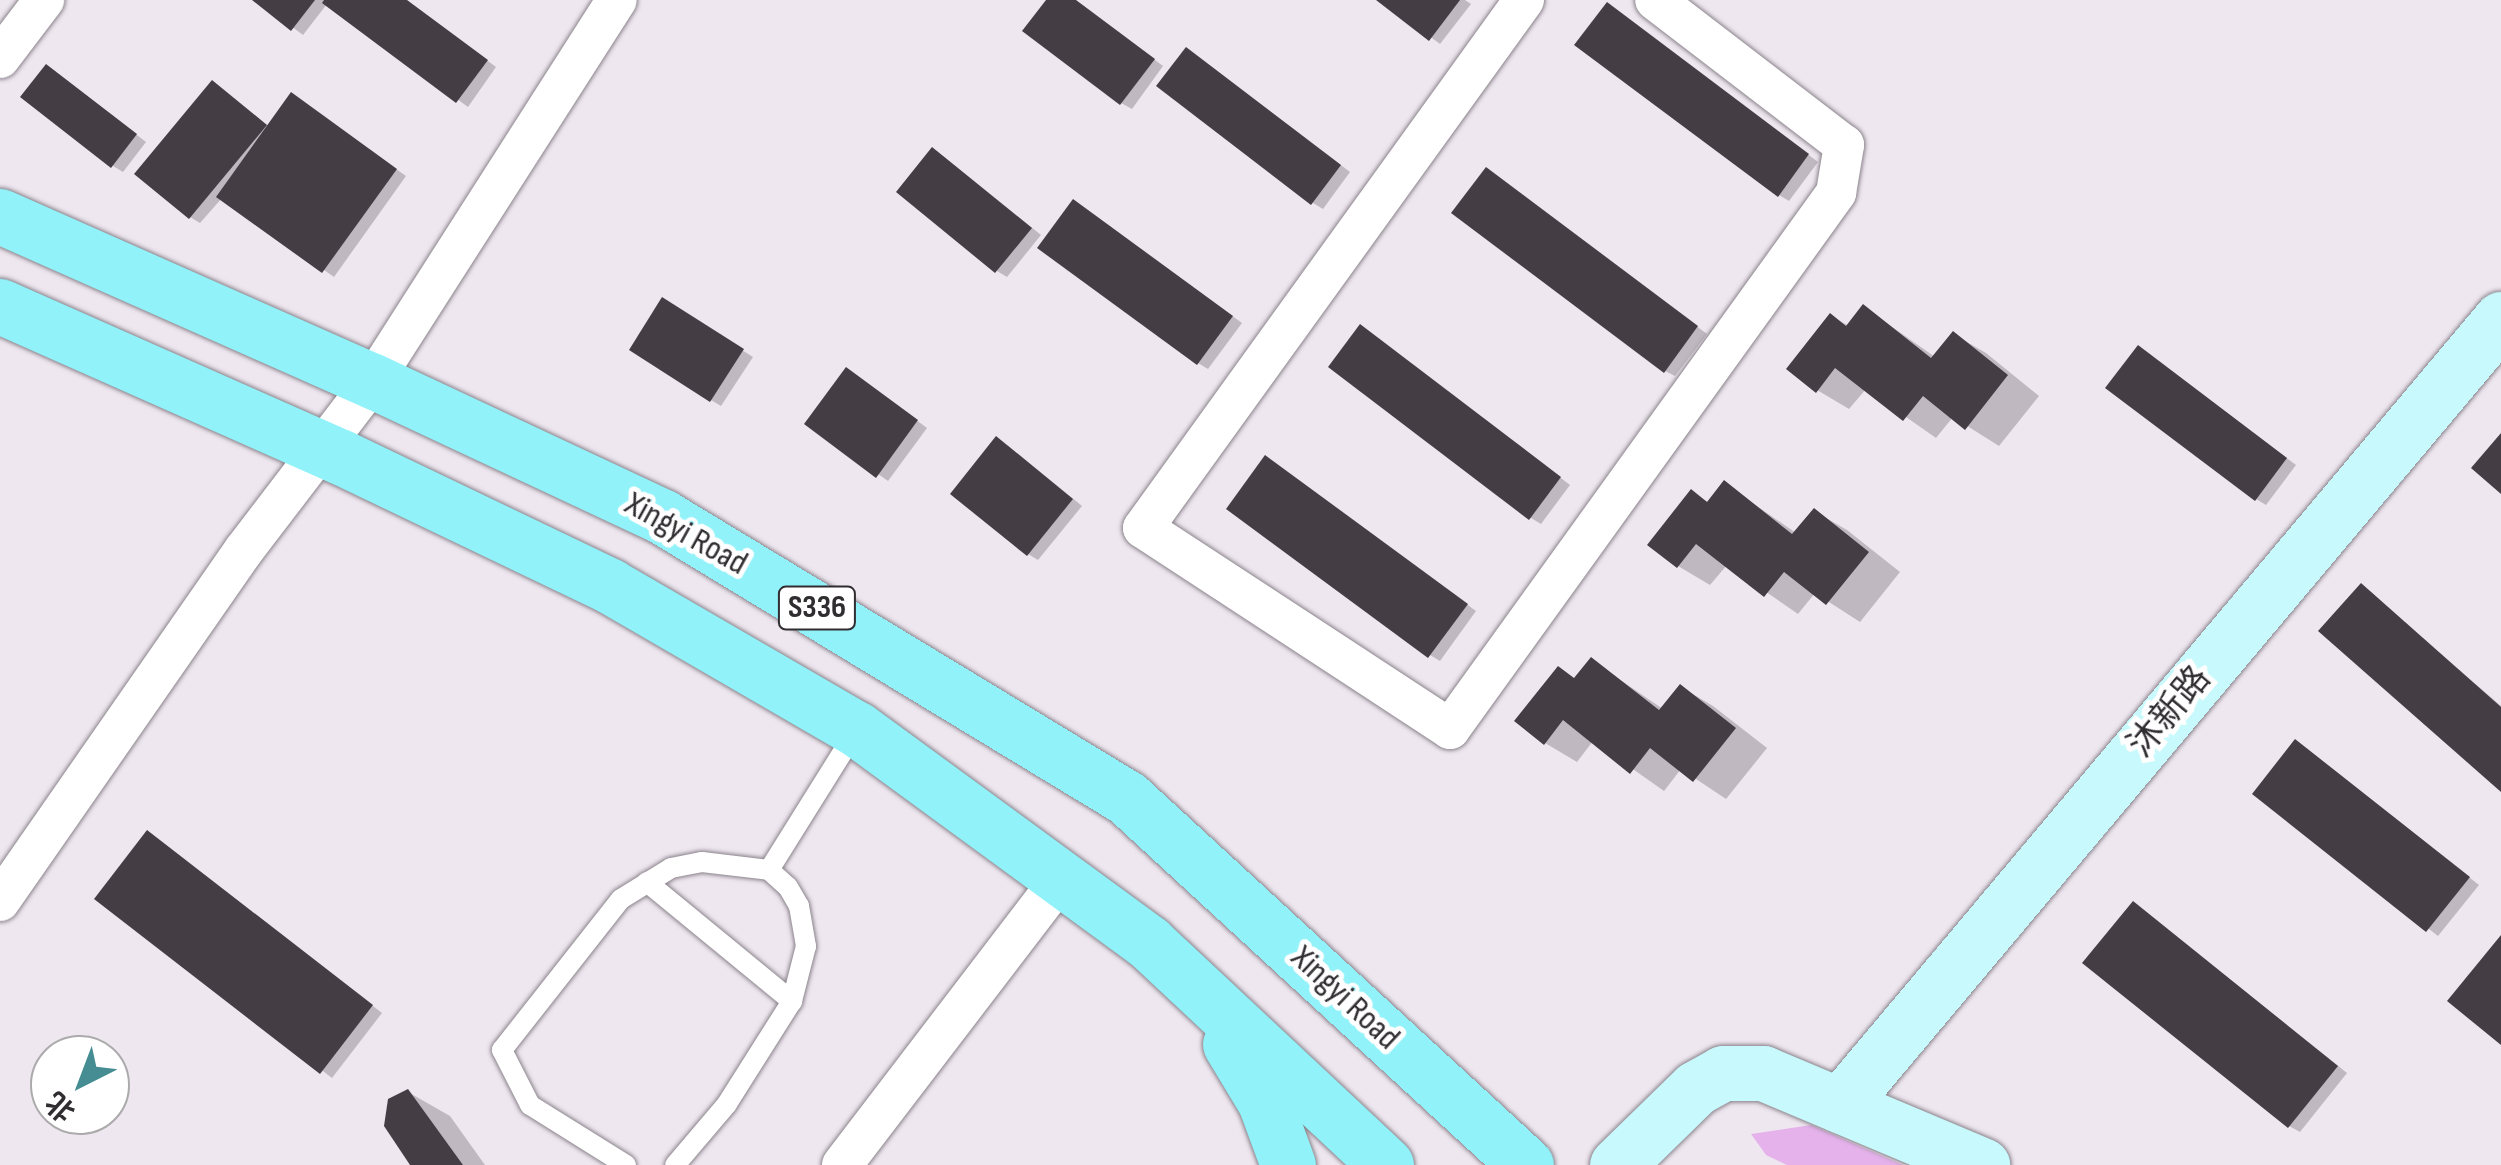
<!DOCTYPE html>
<meta charset="utf-8">
<style>
body{margin:0}
#map{position:relative;width:2501px;height:1165px;overflow:hidden;background:#efe7f0;font-family:"Sofia Sans Condensed","Noto Sans SC",sans-serif}
div>[style]{position:absolute}
.green>*{inset:0;background:#e5b2eb}
.shadow>*{inset:0;background:#0003}
.building>*{inset:0;background:#443d44}
.roads{filter:drop-shadow(0 0 2px #8a838b) drop-shadow(0 0 2px #8a838b)}
.lane>*{height:20px;margin:-10px;padding:0 10px;transform-origin:10px;border-radius:10px;background:#fff}
.street>*{height:40px;margin:-20px;padding:0 20px;transform-origin:20px;border-radius:20px;background:#fff}
.secondary>*{height:55px;margin:-27.5px;padding:0 27.5px;transform-origin:27.5px;border-radius:27.5px;background:#c8f9fc}
.primary>*{height:55px;margin:-27.5px;padding:0 27.5px;transform-origin:27.5px;border-radius:27.5px;background:#92f2f9}
span{translate:-50% -50%;white-space:nowrap;text-align:center;line-height:1.15;-webkit-text-stroke:10px #fff;paint-order:stroke}
.shield-label span{padding:2px 8px;background:#fff;border:2px solid;border-radius:8px;-webkit-text-stroke-width:0}
.shield-label{font-size:32px;color:#302d30;font-weight:700}
.street-label{font-size:35px;color:#302d30}
.north{position:absolute;left:30px;top:1035px;width:100px;height:100px;box-sizing:border-box;background:#fff;border:2px solid #acabac;border-radius:50%;rotate:222deg;font-size:28px;font-weight:700;line-height:40px;text-align:center;color:#302d30}
.north::after{content:'';display:block;margin:auto;width:35px;height:45px;background:#458d92;clip-path:polygon(50% 0,100% 100%,50% 72%,0 100%)}
</style>
<div id="map">
<div class="green">
<div style="clip-path:polygon(1811px 1125px,1903px 1165px,1787px 1165px,1766px 1155px,1751px 1134px)"></div>
</div>
<div class="shadow">
<div style="clip-path:polygon(256px 0,406px 0,496px 67px,468px 107px,327px 4px,303px 35px)"></div>
<div style="clip-path:polygon(1049px 0,1075px 0,1163px 66px,1132px 109px,1121px 103px)"></div>
<div style="clip-path:polygon(1380px 0,1465px 0,1471px 4px,1440px 44px)"></div>
<div style="clip-path:polygon(1618px 11px,1818px 162px,1789px 201px,1779px 195px)"></div>
<div style="clip-path:polygon(1197px 56px,1350px 172px,1323px 209px,1313px 203px)"></div>
<div style="clip-path:polygon(57px 73px,146px 142px,123px 172px,113px 166px)"></div>
<div style="clip-path:polygon(212px 83px,269px 127px,302px 102px,406px 176px,334px 277px,222px 198px,200px 223px,190px 217px)"></div>
<div style="clip-path:polygon(943px 156px,1041px 235px,1007px 277px,997px 271px)"></div>
<div style="clip-path:polygon(1497px 176px,1707px 334px,1675px 376px,1665px 371px)"></div>
<div style="clip-path:polygon(1084px 208px,1242px 323px,1208px 369px,1198px 363px)"></div>
<div style="clip-path:polygon(663px 300px,753px 357px,721px 406px,711px 400px)"></div>
<div style="clip-path:polygon(1864px 307px,1935px 357px,1953px 334px,1986px 353px,2039px 396px,1999px 446px,1953px 417px,1936px 438px,1866px 389px,1849px 409px,1817px 390px,1831px 316px,1849px 326px)"></div>
<div style="clip-path:polygon(1371px 333px,1570px 485px,1541px 524px,1531px 518px)"></div>
<div style="clip-path:polygon(2149px 354px,2296px 465px,2266px 505px,2256px 499px)"></div>
<div style="clip-path:polygon(857px 376px,927px 428px,888px 481px,807px 424px)"></div>
<div style="clip-path:polygon(1007px 445px,1082px 506px,1038px 560px,1028px 554px)"></div>
<div style="clip-path:polygon(1276px 464px,1476px 611px,1440px 661px,1430px 655px)"></div>
<div style="clip-path:polygon(1725px 484px,1796px 533px,1814px 511px,1847px 530px,1900px 572px,1860px 622px,1815px 593px,1798px 614px,1727px 565px,1710px 585px,1678px 566px,1692px 493px,1710px 503px)"></div>
<div style="clip-path:polygon(2362px 586px,2501px 706px,2501px 789px)"></div>
<div style="clip-path:polygon(1591px 660px,1663px 709px,1681px 687px,1713px 706px,1767px 748px,1726px 799px,1681px 769px,1664px 791px,1593px 741px,1577px 762px,1545px 743px,1576px 679px)"></div>
<div style="clip-path:polygon(2306px 748px,2479px 885px,2438px 936px,2256px 794px)"></div>
<div style="clip-path:polygon(158px 839px,382px 1013px,332px 1078px,97px 898px)"></div>
<div style="clip-path:polygon(2143px 910px,2347px 1073px,2300px 1132px,2289px 1126px)"></div>
<div style="clip-path:polygon(408px 1092px,450px 1116px,485px 1165px,413px 1165px)"></div>
</div>
<div class="building">
<div style="clip-path:polygon(252px 0,315px 0,291px 31px)"></div>
<div style="clip-path:polygon(324px 0,407px 0,488px 60px,456px 103px,322px 3px)"></div>
<div style="clip-path:polygon(1046px 0,1076px 0,1155px 59px,1120px 105px,1022px 31px)"></div>
<div style="clip-path:polygon(1376px 0,1460px 0,1429px 41px)"></div>
<div style="clip-path:polygon(1607px 2px,1809px 154px,1778px 197px,1574px 45px)"></div>
<div style="clip-path:polygon(1186px 47px,1341px 165px,1311px 205px,1156px 86px)"></div>
<div style="clip-path:polygon(46px 64px,137px 134px,111px 168px,20px 97px)"></div>
<div style="clip-path:polygon(212px 80px,267px 125px,189px 219px,134px 174px)"></div>
<div style="clip-path:polygon(291px 92px,397px 169px,322px 273px,216px 197px)"></div>
<div style="clip-path:polygon(932px 147px,1032px 228px,995px 273px,896px 192px)"></div>
<div style="clip-path:polygon(1486px 167px,1698px 326px,1664px 373px,1451px 213px)"></div>
<div style="clip-path:polygon(1073px 199px,1233px 316px,1197px 365px,1037px 248px)"></div>
<div style="clip-path:polygon(662px 297px,744px 349px,710px 402px,629px 350px)"></div>
<div style="clip-path:polygon(1863px 304px,1931px 358px,1953px 331px,2008px 375px,1965px 430px,1923px 396px,1903px 421px,1835px 368px,1816px 393px,1786px 369px,1830px 313px,1846px 326px)"></div>
<div style="clip-path:polygon(1360px 324px,1561px 477px,1529px 520px,1328px 367px)"></div>
<div style="clip-path:polygon(2138px 345px,2287px 458px,2255px 501px,2105px 388px)"></div>
<div style="clip-path:polygon(846px 367px,918px 420px,876px 478px,804px 424px)"></div>
<div style="clip-path:polygon(2501px 433px,2501px 494px,2471px 468px)"></div>
<div style="clip-path:polygon(996px 436px,1073px 499px,1027px 556px,950px 494px)"></div>
<div style="clip-path:polygon(1265px 455px,1468px 604px,1428px 658px,1226px 509px)"></div>
<div style="clip-path:polygon(1724px 480px,1792px 534px,1814px 508px,1869px 552px,1826px 605px,1784px 572px,1764px 597px,1696px 544px,1677px 568px,1647px 545px,1691px 489px,1707px 502px)"></div>
<div style="clip-path:polygon(2361px 583px,2501px 707px,2501px 792px,2318px 631px)"></div>
<div style="clip-path:polygon(1591px 657px,1659px 710px,1680px 684px,1736px 728px,1693px 782px,1650px 748px,1630px 774px,1563px 720px,1544px 745px,1514px 721px,1558px 666px,1574px 678px)"></div>
<div style="clip-path:polygon(2295px 739px,2470px 877px,2426px 932px,2252px 794px)"></div>
<div style="clip-path:polygon(147px 830px,373px 1005px,320px 1074px,94px 899px)"></div>
<div style="clip-path:polygon(2133px 901px,2338px 1066px,2288px 1128px,2082px 963px)"></div>
<div style="clip-path:polygon(2501px 935px,2501px 1045px,2447px 1001px)"></div>
<div style="clip-path:polygon(408px 1089px,463px 1165px,410px 1165px,384px 1126px,388px 1099px)"></div>
</div>
<div class="roads">
<div class="lane">
<div style="left:769px;top:870px;width:164px;rotate:-58deg"></div>
<div style="left:647px;top:882px;width:188px;rotate:39.4deg"></div>
<div style="left:626px;top:1165px;width:113px;rotate:-148deg"></div>
<div style="left:530px;top:1105px;width:62px;rotate:-117deg"></div>
<div style="left:502px;top:1050px;width:192px;rotate:-51.8deg"></div>
<div style="left:621px;top:899px;width:59px;rotate:-31.8deg"></div>
<div style="left:671px;top:868px;width:32px;rotate:-11deg"></div>
<div style="left:702px;top:862px;width:67px;rotate:6.8deg"></div>
<div style="left:769px;top:870px;width:25px;rotate:42deg"></div>
<div style="left:788px;top:887px;width:22px;rotate:60deg"></div>
<div style="left:799px;top:906px;width:41px;rotate:80.1deg"></div>
<div style="left:806px;top:946px;width:57px;rotate:104.3deg"></div>
<div style="left:792px;top:1001px;width:122px;rotate:122.3deg"></div>
<div style="left:727px;top:1104px;width:80px;rotate:130.4deg"></div>
</div>
<div class="street">
<div style="left:1524px;top:0;width:651px;rotate:125.81deg"></div>
<div style="left:1143px;top:528px;width:367px;rotate:33.2deg"></div>
<div style="left:1450px;top:729px;width:661px;rotate:-54.24deg"></div>
<div style="left:1836px;top:193px;width:49px;rotate:-80.5deg"></div>
<div style="left:1844px;top:145px;width:238px;rotate:-142.5deg"></div>
<div style="left:0;top:58px;width:73px;rotate:-52.8deg"></div>
<div style="left:0;top:901px;width:427px;rotate:-55.2deg"></div>
<div style="left:244px;top:550px;width:213px;rotate:-52.6deg"></div>
<div style="left:373px;top:381px;width:452px;rotate:-57.4deg"></div>
<div style="left:842px;top:1165px;width:360px;rotate:-52.6deg"></div>
</div>
<div class="secondary">
<div style="left:1840px;top:1105px;width:1027px;rotate:-49.94deg"></div>
<div style="left:1617px;top:1165px;width:110px;rotate:-44.3deg"></div>
<div style="left:1696px;top:1088px;width:31px;rotate:-29deg"></div>
<div style="left:1723px;top:1073px;width:40px"></div>
<div style="left:1763px;top:1073px;width:238px;rotate:22.8deg"></div>
</div>
<div class="primary">
<div style="left:0;top:216px;width:408px;rotate:23.9deg"></div>
<div style="left:373px;top:381px;width:320px;rotate:25.1deg"></div>
<div style="left:663px;top:517px;width:542px;rotate:31.2deg"></div>
<div style="left:1127px;top:798px;width:542px;rotate:42.61deg"></div>
<div style="left:0;top:306px;width:373px;rotate:23.9deg"></div>
<div style="left:341px;top:457px;width:298px;rotate:25.6deg"></div>
<div style="left:610px;top:586px;width:285px;rotate:30.1deg"></div>
<div style="left:857px;top:729px;width:361px;rotate:36.2deg"></div>
<div style="left:1148px;top:942px;width:326px;rotate:43.1deg"></div>
<div style="left:1230px;top:1044px;width:68px;rotate:58.9deg"></div>
<div style="left:1265px;top:1102px;width:67px;rotate:69.9deg"></div>
</div>
</div>
<div class="shield-label">
<span style="left:817px;top:608px">S336</span>
</div>
<div class="street-label">
<span style="left:686px;top:534px;rotate:29deg">Xingyi Road</span>
<span style="left:2170px;top:712px;rotate:-50deg">沐新路</span>
<span style="left:1345px;top:998px;rotate:43deg">Xingyi Road</span>
</div>
<div class="north">北</div>
</div>
